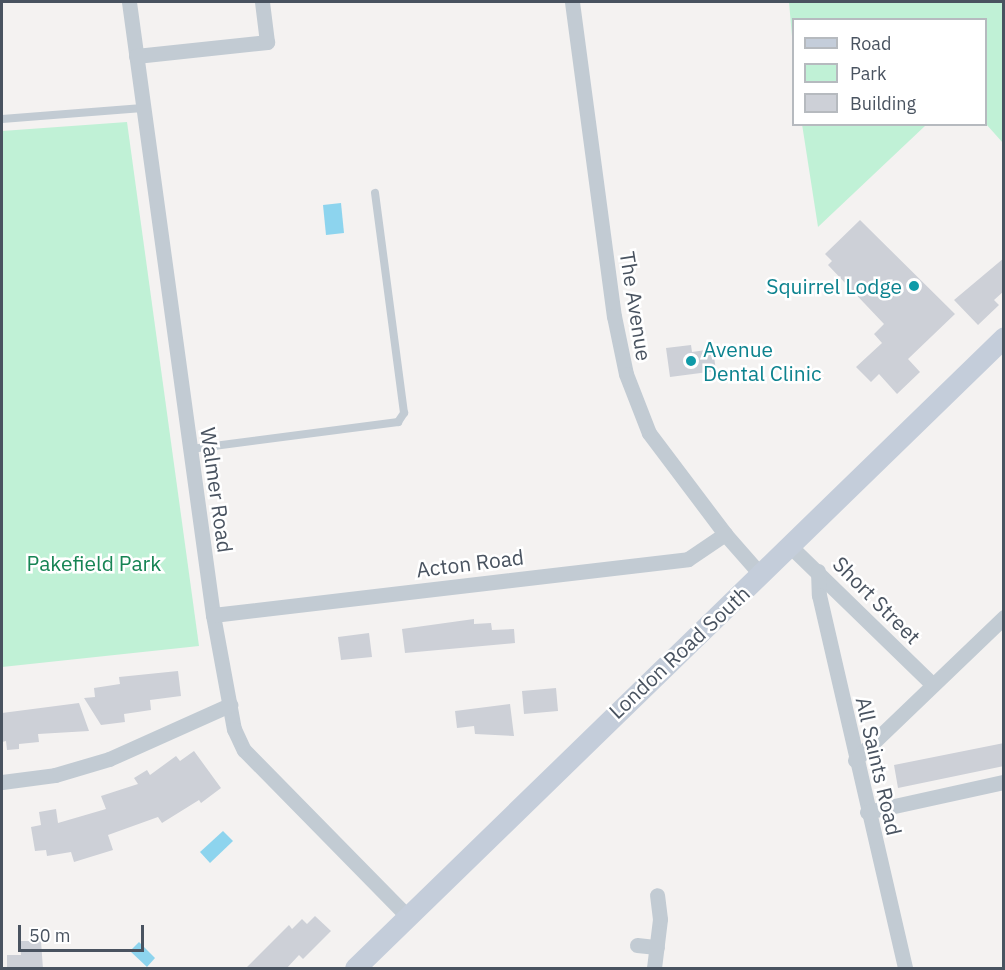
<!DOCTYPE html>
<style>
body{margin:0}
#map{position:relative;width:1005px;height:970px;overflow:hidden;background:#f4f2f1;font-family:"IBM Plex Sans",sans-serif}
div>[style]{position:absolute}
.green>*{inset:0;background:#c0f1d6}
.water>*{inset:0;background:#8dd4ee}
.building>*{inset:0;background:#cdd0d7}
.lane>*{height:8px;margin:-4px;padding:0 4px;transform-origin:4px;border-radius:4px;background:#c2cbd3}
.street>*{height:15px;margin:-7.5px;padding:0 7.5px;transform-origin:7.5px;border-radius:7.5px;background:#c2cbd3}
.secondary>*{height:21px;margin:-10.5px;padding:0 10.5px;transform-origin:10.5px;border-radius:10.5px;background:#c4cdda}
.dots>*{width:16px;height:16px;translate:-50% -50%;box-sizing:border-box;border:3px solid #fff;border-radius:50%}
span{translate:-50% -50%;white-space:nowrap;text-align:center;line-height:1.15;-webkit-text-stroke:5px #fff;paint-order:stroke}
.culture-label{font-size:21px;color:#0d838f}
.right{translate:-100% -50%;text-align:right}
.left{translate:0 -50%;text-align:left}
.street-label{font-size:21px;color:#495360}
.park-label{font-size:21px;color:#168454}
.frame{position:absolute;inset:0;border:3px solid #495360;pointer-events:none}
.legend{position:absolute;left:792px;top:18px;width:195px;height:108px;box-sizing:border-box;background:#fff;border:2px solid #b6babf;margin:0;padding:8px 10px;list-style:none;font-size:18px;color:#495360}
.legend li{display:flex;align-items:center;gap:12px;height:30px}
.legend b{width:30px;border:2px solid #b6babf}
.scale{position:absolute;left:18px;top:925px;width:126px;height:27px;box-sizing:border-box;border:3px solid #495360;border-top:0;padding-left:8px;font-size:18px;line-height:21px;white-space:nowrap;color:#495360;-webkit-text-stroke:4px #fff;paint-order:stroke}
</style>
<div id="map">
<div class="green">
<div style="clip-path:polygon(789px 2px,1003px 2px,1003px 143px,986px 124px,986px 20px,794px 20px,793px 48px)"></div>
<div style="clip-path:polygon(127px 122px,199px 646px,2px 667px,2px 131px)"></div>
<div style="clip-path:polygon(802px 124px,926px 124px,926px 125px,818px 227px)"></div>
</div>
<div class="water">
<div style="clip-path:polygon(341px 203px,344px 233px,326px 235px,323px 205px)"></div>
<div style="clip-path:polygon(223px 831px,233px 841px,210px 863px,200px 852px)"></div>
<div style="clip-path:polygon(139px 942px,155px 958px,147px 967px,130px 951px)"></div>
</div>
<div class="building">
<div style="clip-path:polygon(860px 220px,955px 314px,908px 359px,920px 372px,897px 394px,879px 374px,871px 382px,856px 367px,882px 343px,874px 334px,884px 324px,828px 265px,832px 261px,825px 254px)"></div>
<div style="clip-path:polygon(1004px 258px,1004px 291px,994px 300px,999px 305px,978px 325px,954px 300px)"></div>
<div style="clip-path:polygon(691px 345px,692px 352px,713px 349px,716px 371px,670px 377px,666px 348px)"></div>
<div style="clip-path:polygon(474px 619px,474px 624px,491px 623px,492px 630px,514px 629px,515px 643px,405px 653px,402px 629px)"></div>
<div style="clip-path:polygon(369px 633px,372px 657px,341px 660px,338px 637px)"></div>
<div style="clip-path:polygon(178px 671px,181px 696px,150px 700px,151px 710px,124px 714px,125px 722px,101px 725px,84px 698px,95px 697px,94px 688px,120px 684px,119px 677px)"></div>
<div style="clip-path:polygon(556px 688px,558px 711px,524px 714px,522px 691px)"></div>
<div style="clip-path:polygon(79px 703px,89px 731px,38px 734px,39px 742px,19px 744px,19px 749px,7px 750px,6px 741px,2px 742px,2px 713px)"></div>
<div style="clip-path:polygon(510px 704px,514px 736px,475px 734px,474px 726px,457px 728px,455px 711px)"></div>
<div style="clip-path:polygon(1004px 743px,1004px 766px,898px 788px,894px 765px)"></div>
<div style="clip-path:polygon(194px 751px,221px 788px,201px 803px,199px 800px,162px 823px,158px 817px,108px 835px,113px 850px,74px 862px,71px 852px,47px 856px,46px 850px,35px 851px,31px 827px,41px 825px,39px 812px,56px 809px,58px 823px,106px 809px,101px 796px,138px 784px,134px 778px,147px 770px,150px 775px,176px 756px,180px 761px)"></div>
<div style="clip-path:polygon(315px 916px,331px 931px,303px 959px,299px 955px,286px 969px,245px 969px,289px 925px,292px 929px,302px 919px,307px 924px)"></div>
<div style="clip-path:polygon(20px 941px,41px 941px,43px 969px,7px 969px,7px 955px,21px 955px)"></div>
</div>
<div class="lane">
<div style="left:2px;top:119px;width:141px;rotate:-4.5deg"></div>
<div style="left:191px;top:449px;width:209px;rotate:-7.4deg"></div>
<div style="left:398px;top:422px;width:11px;rotate:-56deg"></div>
<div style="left:404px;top:413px;width:222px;rotate:-97.5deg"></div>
</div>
<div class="street">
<div style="left:129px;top:2px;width:619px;rotate:82.2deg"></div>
<div style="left:213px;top:615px;width:116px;rotate:79.6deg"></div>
<div style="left:234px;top:729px;width:23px;rotate:65deg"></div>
<div style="left:244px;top:750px;width:233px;rotate:45.5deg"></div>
<div style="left:572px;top:2px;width:317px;rotate:82.4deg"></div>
<div style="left:614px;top:316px;width:59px;rotate:78.3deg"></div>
<div style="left:626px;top:374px;width:63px;rotate:68.7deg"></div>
<div style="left:649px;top:433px;width:126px;rotate:53deg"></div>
<div style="left:725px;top:534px;width:55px;rotate:48.7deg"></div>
<div style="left:136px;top:56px;width:132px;rotate:-6.1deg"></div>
<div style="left:267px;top:42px;width:40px;rotate:-97.1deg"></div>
<div style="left:790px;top:546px;width:199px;rotate:44.2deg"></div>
<div style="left:818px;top:571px;width:24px;rotate:88deg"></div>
<div style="left:819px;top:595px;width:383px;rotate:77deg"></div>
<div style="left:213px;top:615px;width:478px;rotate:-6.7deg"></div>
<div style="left:688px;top:559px;width:45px;rotate:-34deg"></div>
<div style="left:855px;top:760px;width:207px;rotate:-43.8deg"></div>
<div style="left:2px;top:782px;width:53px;rotate:-7.5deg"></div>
<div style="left:55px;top:775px;width:56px;rotate:-16.5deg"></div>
<div style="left:109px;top:759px;width:133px;rotate:-24.1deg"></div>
<div style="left:867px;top:812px;width:140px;rotate:-12.4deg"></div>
<div style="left:637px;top:945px;width:20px;rotate:6deg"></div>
<div style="left:654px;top:968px;width:49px;rotate:-83deg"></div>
<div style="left:660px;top:919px;width:24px;rotate:-97deg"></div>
</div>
<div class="secondary">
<div style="left:355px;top:968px;width:905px;rotate:-44.19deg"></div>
</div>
<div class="dots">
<div style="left:914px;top:286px;background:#0f9aa8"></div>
<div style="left:691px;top:361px;background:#0f9aa8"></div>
</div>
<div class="culture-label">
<span class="right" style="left:902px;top:286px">Squirrel Lodge</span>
<span class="left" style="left:703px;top:361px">Avenue<br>Dental Clinic</span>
</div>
<div class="street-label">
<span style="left:636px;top:306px;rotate:81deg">The Avenue</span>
<span style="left:217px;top:490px;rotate:82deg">Walmer Road</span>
<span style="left:470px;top:563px;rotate:-7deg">Acton Road</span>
<span style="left:877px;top:600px;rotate:45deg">Short Street</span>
<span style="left:679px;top:652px;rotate:-43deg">London Road South</span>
<span style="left:879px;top:766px;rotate:77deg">All Saints Road</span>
</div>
<div class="park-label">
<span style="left:94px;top:563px">Pakefield Park</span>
</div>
<div class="frame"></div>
<ul class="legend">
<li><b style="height:8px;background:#c4cdda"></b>Road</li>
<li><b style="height:16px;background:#c0f1d6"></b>Park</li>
<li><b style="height:16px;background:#cdd0d7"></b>Building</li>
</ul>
<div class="scale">50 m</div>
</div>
